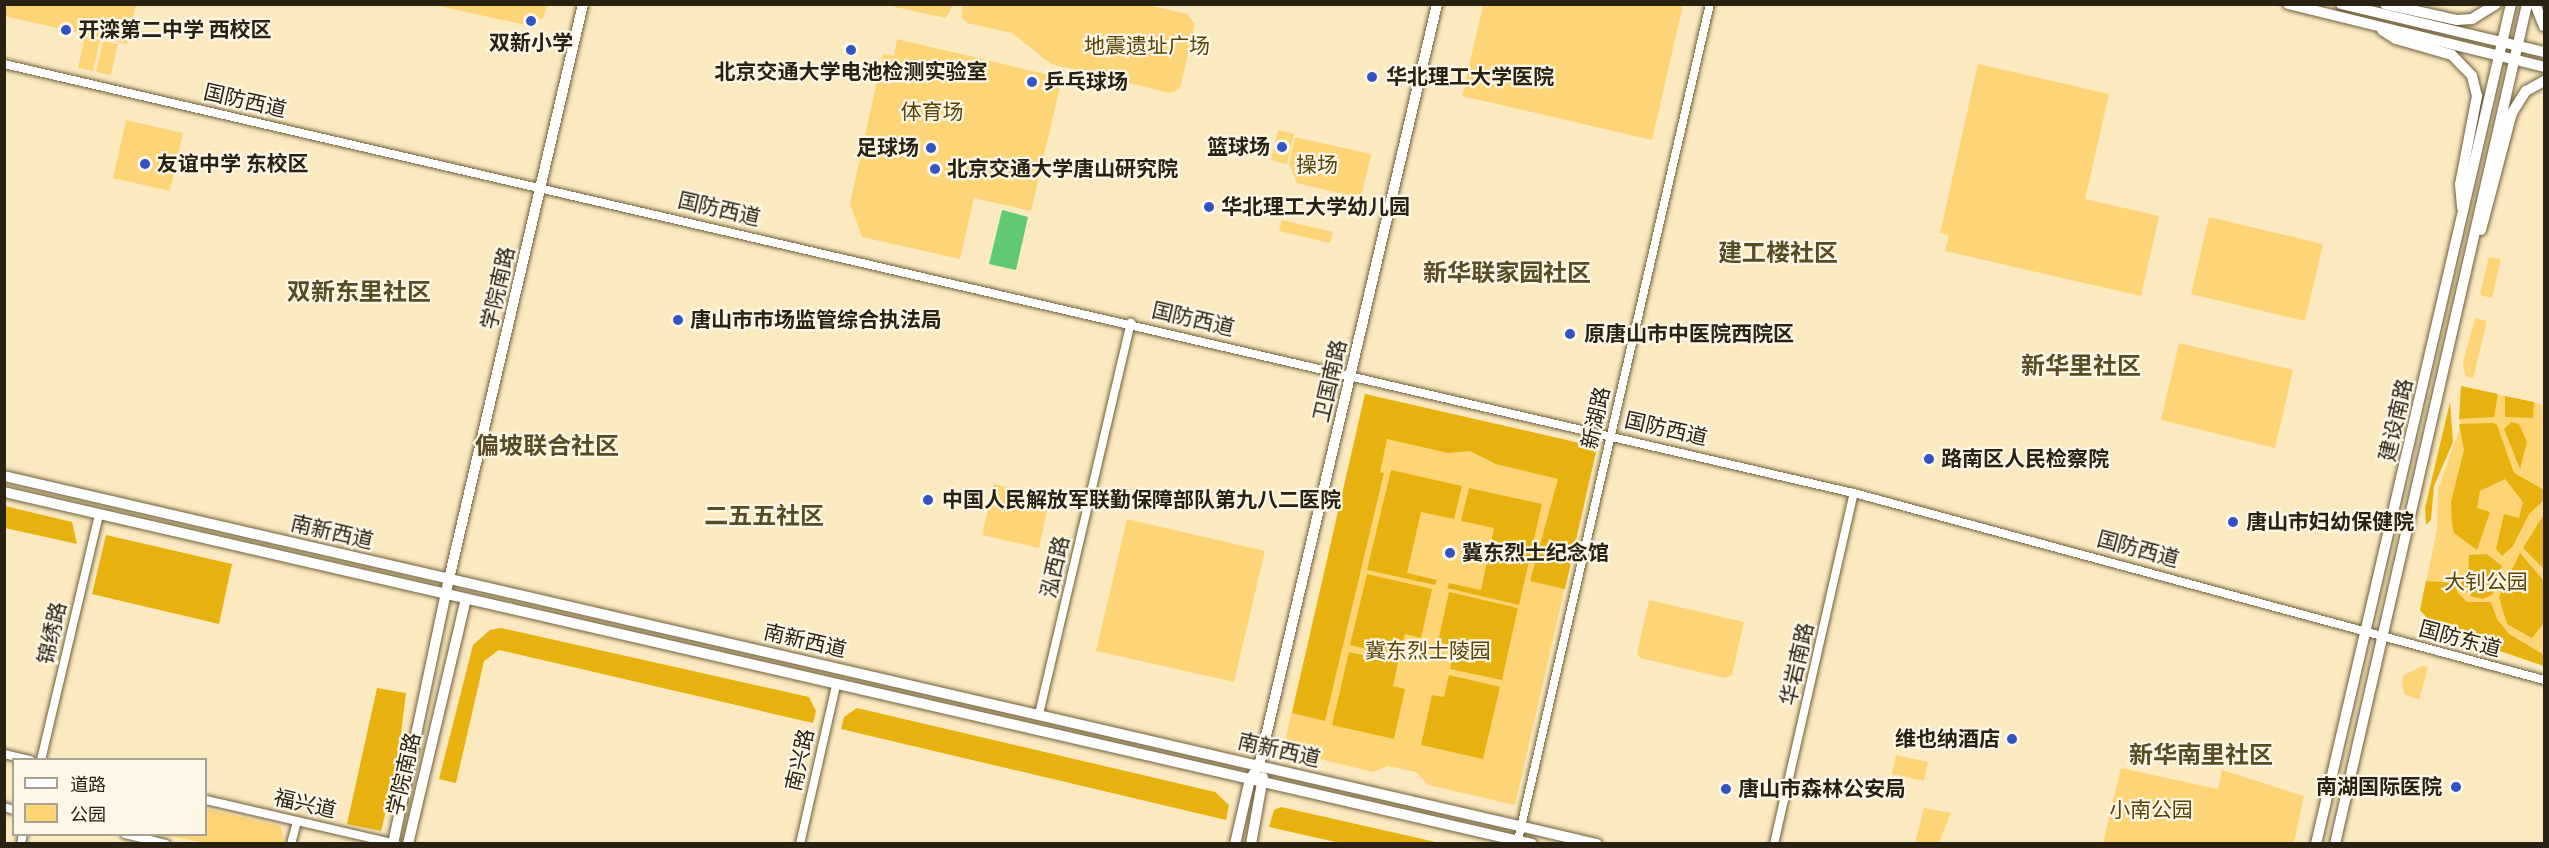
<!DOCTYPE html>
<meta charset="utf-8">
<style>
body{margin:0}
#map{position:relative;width:2549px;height:848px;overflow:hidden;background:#fbe9c0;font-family:Rubik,"Noto Sans SC",sans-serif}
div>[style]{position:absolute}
.green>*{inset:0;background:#fdd577}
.forest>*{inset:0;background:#e7b20f}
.water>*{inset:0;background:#61c970}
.roads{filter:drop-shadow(0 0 2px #6f5f3a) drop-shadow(0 0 2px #6f5f3a)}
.minor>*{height:8px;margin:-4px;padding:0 4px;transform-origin:4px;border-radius:4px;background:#fff}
.major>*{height:10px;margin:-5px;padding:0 5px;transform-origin:5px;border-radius:5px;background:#fff}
.dots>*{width:16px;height:16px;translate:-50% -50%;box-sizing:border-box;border:3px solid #fef7e7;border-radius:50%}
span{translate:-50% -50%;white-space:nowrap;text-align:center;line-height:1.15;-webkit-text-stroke:4.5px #fef7e7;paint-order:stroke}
.poi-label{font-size:21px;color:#292213;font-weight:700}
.left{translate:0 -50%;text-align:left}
.right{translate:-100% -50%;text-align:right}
.park-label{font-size:21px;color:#58430a}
.street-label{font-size:21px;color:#292213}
.quarter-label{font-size:24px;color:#5a4b27;font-weight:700}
.frame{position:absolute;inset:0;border:6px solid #292213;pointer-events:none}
.legend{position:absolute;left:12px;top:758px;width:195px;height:78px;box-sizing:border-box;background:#fef7e7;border:2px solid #a9a292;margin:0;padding:8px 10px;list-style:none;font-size:18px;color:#292213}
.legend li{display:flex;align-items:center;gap:12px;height:30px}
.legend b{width:30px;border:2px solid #a9a292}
</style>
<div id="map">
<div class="green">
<div style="clip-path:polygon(962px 4px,1148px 5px,1187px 14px,1195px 24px,1180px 88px,1170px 93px,1051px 64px,1012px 33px,967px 23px,962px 18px)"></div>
<div style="clip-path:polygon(4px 5px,5px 4px,136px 5px,127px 44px,5px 16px)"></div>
<div style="clip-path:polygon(434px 5px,548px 4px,548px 5px,543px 18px,526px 25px)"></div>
<div style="clip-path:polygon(886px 5px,953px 5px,946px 18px)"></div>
<div style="clip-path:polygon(1483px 5px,1683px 5px,1652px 140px,1462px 96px)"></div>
<div style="clip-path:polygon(85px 36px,100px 40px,93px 71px,78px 68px)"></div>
<div style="clip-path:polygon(897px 39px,1062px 78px,1031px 211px,974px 198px,960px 259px,862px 237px,850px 204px,883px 54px,894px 56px)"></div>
<div style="clip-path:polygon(103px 41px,118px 44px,111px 75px,96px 72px)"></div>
<div style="clip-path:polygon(1978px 64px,2109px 94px,2085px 199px,2159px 216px,2141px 296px,1945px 251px,1949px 235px,1940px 233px)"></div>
<div style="clip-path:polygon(126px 120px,183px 133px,170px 191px,113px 178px)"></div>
<div style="clip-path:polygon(1278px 130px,1294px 134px,1287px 164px,1271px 160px)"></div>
<div style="clip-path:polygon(1295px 137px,1371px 154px,1361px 198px,1297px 183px,1289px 164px)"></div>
<div style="clip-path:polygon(2209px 217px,2323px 244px,2305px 321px,2191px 294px)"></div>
<div style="clip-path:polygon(1282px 220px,1333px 232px,1330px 243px,1279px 231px)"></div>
<div style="clip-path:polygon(2489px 257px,2501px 259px,2492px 298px,2480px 295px)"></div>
<div style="clip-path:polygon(2475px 318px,2487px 321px,2473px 379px,2465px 376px,2463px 362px)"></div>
<div style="clip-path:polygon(2179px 343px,2293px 370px,2275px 448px,2161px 420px)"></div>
<div style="clip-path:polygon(2461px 386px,2544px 405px,2544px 666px,2438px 630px,2420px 610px,2437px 530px,2438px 489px,2459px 431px)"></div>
<div style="clip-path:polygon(1365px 394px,1597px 447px,1515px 805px,1428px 785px,1416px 772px,1388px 766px,1373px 772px,1299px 754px,1286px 737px)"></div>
<div style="clip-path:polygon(994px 484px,1050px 497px,1039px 548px,982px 535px)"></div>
<div style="clip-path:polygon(1127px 519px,1265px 551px,1234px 682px,1096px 651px)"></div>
<div style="clip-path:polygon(1649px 600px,1744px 622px,1732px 675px,1725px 678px,1640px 658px,1637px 653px)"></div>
<div style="clip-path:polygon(2423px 666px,2428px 667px,2419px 700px,2404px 694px,2402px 681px,2404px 675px)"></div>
<div style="clip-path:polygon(1896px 755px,1928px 762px,1924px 781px,1892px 774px)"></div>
<div style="clip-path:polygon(2121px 768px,2218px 789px,2222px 770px,2304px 796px,2294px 843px,2103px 843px)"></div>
<div style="clip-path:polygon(1924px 808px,1951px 813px,1939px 843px,1915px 843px)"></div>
<div style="clip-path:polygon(206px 809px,281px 826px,284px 843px,204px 843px,164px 835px,206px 834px)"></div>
</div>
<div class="forest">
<div style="clip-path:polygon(2461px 386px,2498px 394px,2494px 417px,2459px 419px)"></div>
<div style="clip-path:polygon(1365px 394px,1597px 447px,1565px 589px,1530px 581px,1558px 479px,1496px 464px,1470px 451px,1448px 453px,1387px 439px,1380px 472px,1384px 473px,1325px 721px,1292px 713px)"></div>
<div style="clip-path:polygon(2505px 396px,2534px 402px,2533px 418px,2505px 417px)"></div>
<div style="clip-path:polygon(2450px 402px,2453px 442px,2434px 486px,2431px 520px,2426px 525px,2425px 508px)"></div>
<div style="clip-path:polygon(2511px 422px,2519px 424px,2527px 442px,2520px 469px,2504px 429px)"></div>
<div style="clip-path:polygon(2493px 423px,2497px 425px,2514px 473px,2544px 490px,2544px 500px,2529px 514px,2513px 546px,2502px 556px,2496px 549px,2504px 514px,2519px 518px,2523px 502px,2505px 479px,2480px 491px,2477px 508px,2490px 512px,2477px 550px,2454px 533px,2452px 524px,2451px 502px,2464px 450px,2459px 424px)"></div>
<div style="clip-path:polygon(1391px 470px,1462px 486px,1454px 519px,1421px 512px,1407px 573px,1437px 580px,1435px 585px,1367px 570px)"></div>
<div style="clip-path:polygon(1469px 488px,1542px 504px,1519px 605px,1447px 588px,1449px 583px,1481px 590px,1494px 528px,1461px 521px)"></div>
<div style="clip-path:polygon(5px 506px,72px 522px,77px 544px,5px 528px)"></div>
<div style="clip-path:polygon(2544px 514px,2544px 569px,2523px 548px)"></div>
<div style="clip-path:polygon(106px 535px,232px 564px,219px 624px,92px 594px)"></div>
<div style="clip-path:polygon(2520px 553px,2544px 581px,2544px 623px,2532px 638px,2507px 624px,2499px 597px)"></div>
<div style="clip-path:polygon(2487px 554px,2502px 566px,2493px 594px,2483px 599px,2470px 596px,2461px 583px,2463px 577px,2468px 578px,2469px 555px)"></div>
<div style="clip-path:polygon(1367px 574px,1432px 589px,1421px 638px,1405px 634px,1400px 657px,1350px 645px)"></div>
<div style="clip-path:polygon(2426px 581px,2454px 583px,2458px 593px,2467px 602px,2491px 602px,2497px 619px,2509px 634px,2544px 655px,2544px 666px,2438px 630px,2420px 610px)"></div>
<div style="clip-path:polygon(1449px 592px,1518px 608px,1502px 680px,1450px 669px,1455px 646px,1438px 642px)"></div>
<div style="clip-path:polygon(501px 628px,809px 697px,816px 711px,813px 723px,499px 650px,484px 661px,456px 783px,439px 779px,473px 645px,490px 630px)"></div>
<div style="clip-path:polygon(1349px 652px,1398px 663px,1393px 686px,1405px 689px,1394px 739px,1332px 725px)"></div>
<div style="clip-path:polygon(1449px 675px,1500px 687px,1483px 759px,1421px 745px,1432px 695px,1444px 697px)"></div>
<div style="clip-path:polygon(377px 688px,406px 693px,397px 766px,381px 831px,347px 824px)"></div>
<div style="clip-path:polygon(857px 708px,1215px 792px,1229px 805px,1226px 820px,841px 729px,844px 717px)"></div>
<div style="clip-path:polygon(1281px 807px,1440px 843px,1340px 843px,1269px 827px,1274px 810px)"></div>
</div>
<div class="water">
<div style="clip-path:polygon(1002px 210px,1028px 217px,1016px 270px,989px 264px)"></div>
</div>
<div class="roads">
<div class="minor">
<div style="left:4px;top:64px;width:1899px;rotate:13.06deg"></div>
<div style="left:1854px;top:493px;width:715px;rotate:15.16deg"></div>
<div style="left:1039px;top:714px;width:402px;rotate:-76.8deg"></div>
<div style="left:4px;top:754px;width:27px;rotate:13deg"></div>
<div style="left:41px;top:760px;width:253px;rotate:-76.7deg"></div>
<div style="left:206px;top:800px;width:195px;rotate:13deg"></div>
<div style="left:4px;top:807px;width:10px;rotate:17deg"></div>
<div style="left:125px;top:834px;width:42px;rotate:13.7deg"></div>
<div style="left:1518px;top:840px;width:858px;rotate:-77.07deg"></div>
<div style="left:21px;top:844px;width:10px;rotate:-79deg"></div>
<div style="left:291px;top:844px;width:24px;rotate:-75deg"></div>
<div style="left:800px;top:844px;width:163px;rotate:-77.2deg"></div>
<div style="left:1774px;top:844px;width:360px;rotate:-77.2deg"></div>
</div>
<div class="major">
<div style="left:2288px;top:4px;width:264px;rotate:13.8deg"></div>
<div style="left:2341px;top:4px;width:209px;rotate:13.3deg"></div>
<div style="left:2385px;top:4px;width:74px;rotate:12.5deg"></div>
<div style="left:2457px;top:20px;width:15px;rotate:-4deg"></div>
<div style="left:2472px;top:19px;width:28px;rotate:-32deg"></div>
<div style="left:2535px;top:4px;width:24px;rotate:68deg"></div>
<div style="left:2382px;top:30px;width:17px;rotate:33deg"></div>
<div style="left:2396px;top:39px;width:58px;rotate:15.9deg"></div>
<div style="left:2452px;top:55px;width:29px;rotate:46deg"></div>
<div style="left:2472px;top:76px;width:21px;rotate:76deg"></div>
<div style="left:2477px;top:96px;width:90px;rotate:100.9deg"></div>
<div style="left:2460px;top:184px;width:24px;rotate:85deg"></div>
<div style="left:2481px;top:230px;width:121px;rotate:-75.2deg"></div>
<div style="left:2512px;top:113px;width:26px;rotate:-58deg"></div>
<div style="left:2526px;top:91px;width:21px;rotate:-29deg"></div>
<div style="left:4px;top:476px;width:1635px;rotate:13.01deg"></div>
<div style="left:4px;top:492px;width:1568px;rotate:12.97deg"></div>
<div style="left:393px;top:844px;width:271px;rotate:-78.1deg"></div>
<div style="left:449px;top:579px;width:590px;rotate:-76.88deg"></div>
<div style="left:408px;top:844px;width:252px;rotate:-76.7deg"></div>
<div style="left:1235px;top:844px;width:67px;rotate:-77deg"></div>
<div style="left:1250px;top:779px;width:16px;rotate:-55deg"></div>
<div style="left:1259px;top:766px;width:783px;rotate:-76.85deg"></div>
<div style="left:1251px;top:844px;width:68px;rotate:-79.8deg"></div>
<div style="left:2316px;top:844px;width:862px;rotate:-76.93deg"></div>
<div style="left:2335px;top:844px;width:862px;rotate:-77.12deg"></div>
</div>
</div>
<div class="dots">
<div style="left:531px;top:21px;background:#3153c4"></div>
<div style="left:66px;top:30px;background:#3153c4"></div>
<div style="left:851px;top:50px;background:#3153c4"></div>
<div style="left:1372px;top:77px;background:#3153c4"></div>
<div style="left:1032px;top:82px;background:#3153c4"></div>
<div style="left:1282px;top:147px;background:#3153c4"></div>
<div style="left:931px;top:148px;background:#3153c4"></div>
<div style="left:145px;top:164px;background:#3153c4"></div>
<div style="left:935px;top:169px;background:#3153c4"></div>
<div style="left:1209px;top:207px;background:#3153c4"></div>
<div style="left:678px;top:320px;background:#3153c4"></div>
<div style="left:1570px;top:334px;background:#3153c4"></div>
<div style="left:1929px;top:459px;background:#3153c4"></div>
<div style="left:928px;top:500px;background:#3153c4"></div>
<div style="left:2233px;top:522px;background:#3153c4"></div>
<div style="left:1450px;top:553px;background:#3153c4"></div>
<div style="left:2012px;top:739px;background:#3153c4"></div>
<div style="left:2456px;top:787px;background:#3153c4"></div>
<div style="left:1726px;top:789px;background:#3153c4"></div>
</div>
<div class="poi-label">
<span class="left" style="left:78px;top:30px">开滦第二中学 西校区</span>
<span style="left:531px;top:43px">双新小学</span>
<span style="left:851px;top:72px">北京交通大学电池检测实验室</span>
<span class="left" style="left:1386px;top:77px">华北理工大学医院</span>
<span class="left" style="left:1044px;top:82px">乒乓球场</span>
<span class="right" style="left:1270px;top:147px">篮球场</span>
<span class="right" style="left:919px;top:148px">足球场</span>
<span class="left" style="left:157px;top:164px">友谊中学 东校区</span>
<span class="left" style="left:947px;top:169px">北京交通大学唐山研究院</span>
<span class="left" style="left:1221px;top:207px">华北理工大学幼儿园</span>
<span class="left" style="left:690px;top:320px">唐山市市场监管综合执法局</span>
<span class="left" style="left:1584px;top:334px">原唐山市中医院西院区</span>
<span class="left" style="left:1941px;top:459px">路南区人民检察院</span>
<span class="left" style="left:942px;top:500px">中国人民解放军联勤保障部队第九八二医院</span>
<span class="left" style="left:2246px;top:522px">唐山市妇幼保健院</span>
<span class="left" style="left:1462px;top:553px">冀东烈士纪念馆</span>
<span class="right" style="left:2000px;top:739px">维也纳酒店</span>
<span class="right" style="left:2442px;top:787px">南湖国际医院</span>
<span class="left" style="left:1738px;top:789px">唐山市森林公安局</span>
</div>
<div class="park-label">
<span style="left:1147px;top:46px">地震遗址广场</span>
<span style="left:932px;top:112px">体育场</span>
<span style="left:1317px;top:165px">操场</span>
<span style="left:2486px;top:582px">大钊公园</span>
<span style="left:1428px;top:651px">冀东烈士陵园</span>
<span style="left:2151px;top:810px">小南公园</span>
</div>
<div class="street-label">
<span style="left:245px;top:101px;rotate:13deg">国防西道</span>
<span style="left:719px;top:209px;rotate:13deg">国防西道</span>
<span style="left:498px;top:288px;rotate:-77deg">学院南路</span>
<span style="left:1193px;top:319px;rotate:13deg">国防西道</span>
<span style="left:1330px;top:381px;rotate:-77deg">卫国南路</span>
<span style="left:1596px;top:418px;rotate:-77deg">新湖路</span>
<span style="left:2396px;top:420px;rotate:-77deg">建设南路</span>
<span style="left:1666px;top:429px;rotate:13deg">国防西道</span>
<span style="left:332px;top:532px;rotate:13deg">南新西道</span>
<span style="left:2138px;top:549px;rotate:15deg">国防西道</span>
<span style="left:1055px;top:567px;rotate:-77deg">泓西路</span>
<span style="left:52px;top:633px;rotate:-77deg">锦绣路</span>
<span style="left:2460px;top:639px;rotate:15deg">国防东道</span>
<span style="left:805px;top:641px;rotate:13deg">南新西道</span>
<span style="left:1797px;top:664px;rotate:-77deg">华岩南路</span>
<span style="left:1279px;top:750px;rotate:13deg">南新西道</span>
<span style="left:800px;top:760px;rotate:-77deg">南兴路</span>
<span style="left:404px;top:774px;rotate:-77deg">学院南路</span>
<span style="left:305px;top:804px;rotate:13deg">福兴道</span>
</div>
<div class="quarter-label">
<span style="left:1778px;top:254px">建工楼社区</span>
<span style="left:1507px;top:274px">新华联家园社区</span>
<span style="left:359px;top:293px">双新东里社区</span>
<span style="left:2081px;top:367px">新华里社区</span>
<span style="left:547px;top:447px">偏坡联合社区</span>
<span style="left:764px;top:517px">二五五社区</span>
<span style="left:2201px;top:756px">新华南里社区</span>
</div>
<div class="frame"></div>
<ul class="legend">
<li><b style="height:8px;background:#fff"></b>道路</li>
<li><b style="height:16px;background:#fdd577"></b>公园</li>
</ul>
</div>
